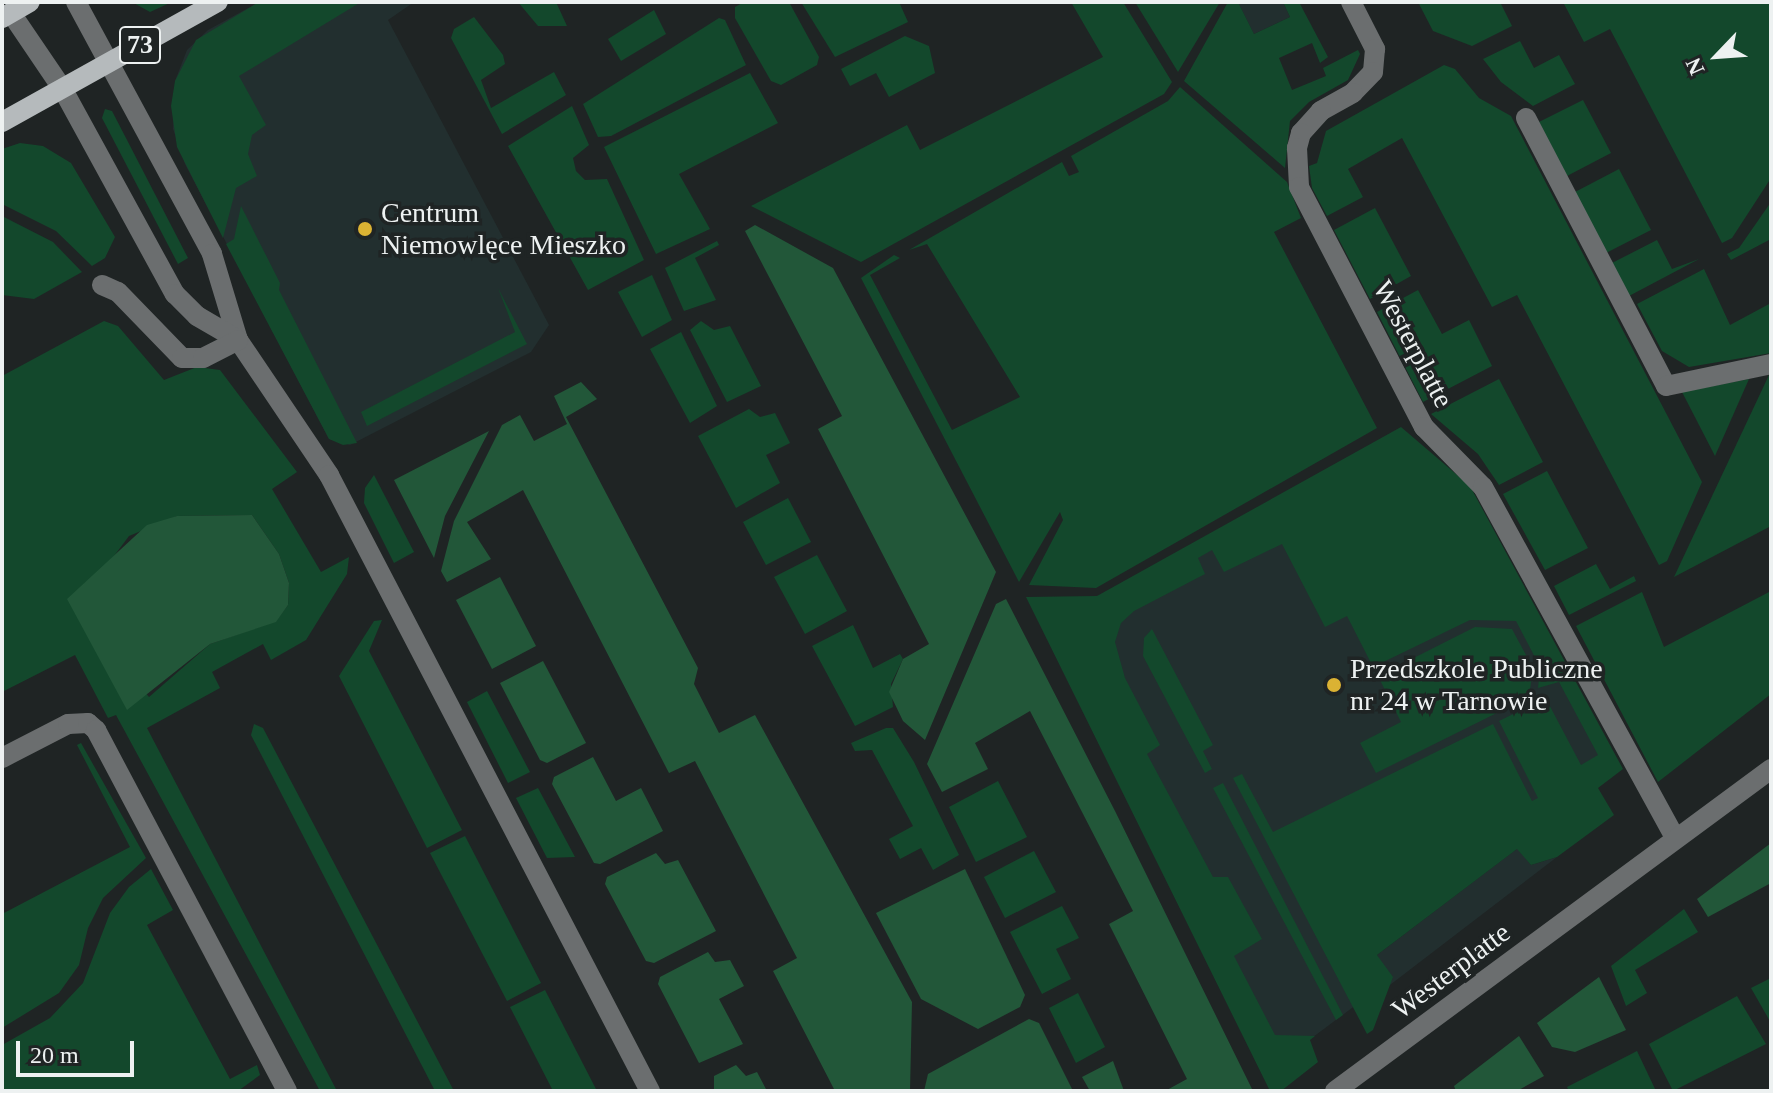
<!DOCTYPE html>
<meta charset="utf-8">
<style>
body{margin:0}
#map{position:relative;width:1773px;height:1093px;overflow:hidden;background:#1f2424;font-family:"Times New Roman",serif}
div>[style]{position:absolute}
.built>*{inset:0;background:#222f2f}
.green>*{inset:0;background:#13482c}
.forest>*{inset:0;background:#225739}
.minor>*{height:20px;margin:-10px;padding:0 10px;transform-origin:10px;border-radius:10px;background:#6b6e6f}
.major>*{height:20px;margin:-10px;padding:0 10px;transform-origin:10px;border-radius:10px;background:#b5babc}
.dots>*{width:22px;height:22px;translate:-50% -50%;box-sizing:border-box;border:4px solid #1f2424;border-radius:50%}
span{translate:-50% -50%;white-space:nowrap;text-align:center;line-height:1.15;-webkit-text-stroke:7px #1f2424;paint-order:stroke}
.shield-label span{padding:2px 6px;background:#1f2424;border:2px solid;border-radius:6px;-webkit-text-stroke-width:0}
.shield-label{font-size:26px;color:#edf1f1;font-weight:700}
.poi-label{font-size:28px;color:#edf1f1}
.left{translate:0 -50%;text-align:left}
.street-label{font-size:28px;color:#edf1f1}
.frame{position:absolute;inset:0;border:4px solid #edf1f1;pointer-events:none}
.north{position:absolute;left:1677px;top:16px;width:80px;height:80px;-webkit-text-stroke:6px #1f2424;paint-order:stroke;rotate:245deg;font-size:22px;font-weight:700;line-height:32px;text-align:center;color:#edf1f1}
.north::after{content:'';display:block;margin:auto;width:28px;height:36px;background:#edf1f1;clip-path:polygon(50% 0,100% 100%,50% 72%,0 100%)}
.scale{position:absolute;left:16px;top:1041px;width:118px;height:36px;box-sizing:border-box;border:4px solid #edf1f1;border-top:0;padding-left:10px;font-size:24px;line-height:28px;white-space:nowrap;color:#edf1f1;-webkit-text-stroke:6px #1f2424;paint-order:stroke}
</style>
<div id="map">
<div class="built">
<div style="clip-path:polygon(259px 2px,414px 2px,388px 20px,549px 325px,531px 352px,350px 445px,329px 439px,185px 164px,173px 129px,175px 81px,187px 50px,208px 30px)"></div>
<div style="clip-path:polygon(1238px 2px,1283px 2px,1290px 17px,1254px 34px)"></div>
<div style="clip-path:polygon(1403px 434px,1605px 752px,1346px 974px,1360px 1002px,1301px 1046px,1269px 1043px,1067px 618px)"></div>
<div style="clip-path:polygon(1518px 848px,1531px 865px,1557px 857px,1386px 988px,1388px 980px,1377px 955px)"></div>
</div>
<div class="green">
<div style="clip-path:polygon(132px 2px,172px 2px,150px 12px)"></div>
<div style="clip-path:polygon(259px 2px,361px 2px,239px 76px,266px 125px,252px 135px,248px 154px,257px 176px,236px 188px,223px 238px,177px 147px,171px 106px,175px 81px,196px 40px)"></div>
<div style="clip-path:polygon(518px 2px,556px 2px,567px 26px,538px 26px)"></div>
<div style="clip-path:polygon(744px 2px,789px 2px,819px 57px,817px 65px,781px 85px,771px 81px,735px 18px,735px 7px)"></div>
<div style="clip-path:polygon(801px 2px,899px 2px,908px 22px,835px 57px)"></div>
<div style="clip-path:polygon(1071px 2px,1123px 2px,1172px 82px,1164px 94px,861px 262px,751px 206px,907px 125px,920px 150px,1103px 57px)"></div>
<div style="clip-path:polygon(1135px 2px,1220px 2px,1178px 72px)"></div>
<div style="clip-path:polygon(1228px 2px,1238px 2px,1254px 34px,1290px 17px,1283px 2px,1299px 2px,1328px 57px,1320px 63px,1312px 43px,1279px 58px,1292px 90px,1326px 76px,1323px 68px,1358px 50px,1360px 54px,1348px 80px,1309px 102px,1290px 121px,1285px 168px,1184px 81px)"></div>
<div style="clip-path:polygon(1418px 2px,1500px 2px,1512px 26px,1472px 46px,1433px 31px)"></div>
<div style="clip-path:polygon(1563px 2px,1771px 2px,1771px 178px,1732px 238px,1722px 243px,1610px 29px,1584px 42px)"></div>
<div style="clip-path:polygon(654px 10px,666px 34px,621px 61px,608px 39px)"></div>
<div style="clip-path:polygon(474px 17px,503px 55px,505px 64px,481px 80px,491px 108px,554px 72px,566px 95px,502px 134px,451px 38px,454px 29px)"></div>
<div style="clip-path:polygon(719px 18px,725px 20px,746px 65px,611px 136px,598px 137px,583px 104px)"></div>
<div style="clip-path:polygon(905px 36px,929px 46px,935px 73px,889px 97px,876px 73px,850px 86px,841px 69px)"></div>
<div style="clip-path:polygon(1520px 41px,1534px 68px,1559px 55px,1575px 84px,1533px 106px,1501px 82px,1483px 59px)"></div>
<div style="clip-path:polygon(1444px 65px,1455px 69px,1479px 98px,1511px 116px,1702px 482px,1667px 561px,1659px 565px,1517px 295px,1492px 307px,1402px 138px,1348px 169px,1363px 197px,1327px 216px,1312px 188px,1309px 166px,1317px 163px,1326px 131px)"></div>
<div style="clip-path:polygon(750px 73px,778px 123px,679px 174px,710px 229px,656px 254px,604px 147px)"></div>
<div style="clip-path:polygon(1180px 87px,1287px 182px,1301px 218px,1274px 232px,1377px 428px,1096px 588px,1029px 585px,1063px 520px,1060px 512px,1019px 582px,861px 278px,894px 255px,900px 258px,870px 275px,952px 430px,1020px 397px,927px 244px,909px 250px,1062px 162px,1069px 176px,1079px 172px,1071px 156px,1168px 101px)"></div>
<div style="clip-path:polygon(1583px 100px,1611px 153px,1567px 176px,1539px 122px)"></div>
<div style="clip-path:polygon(572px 106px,589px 145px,573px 158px,576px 171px,585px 180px,607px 179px,644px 260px,588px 290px,508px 146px)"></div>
<div style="clip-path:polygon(105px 109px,112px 111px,188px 258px,178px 264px,102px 118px)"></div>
<div style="clip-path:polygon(20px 143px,43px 146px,71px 163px,115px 237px,105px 258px,92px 266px,56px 231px,2px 204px,2px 149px)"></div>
<div style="clip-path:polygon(1619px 169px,1651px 230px,1606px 253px,1575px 192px)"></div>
<div style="clip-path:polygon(1771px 202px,1771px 239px,1731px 260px,1727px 254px,1739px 248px)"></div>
<div style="clip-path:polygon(241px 206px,280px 283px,279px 290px,357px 443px,343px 445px,329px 439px,226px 244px,234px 239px)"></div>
<div style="clip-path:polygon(1375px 208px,1411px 276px,1370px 299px,1334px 230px)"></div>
<div style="clip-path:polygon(2px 216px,53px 242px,82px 272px,34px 299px,2px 295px)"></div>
<div style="clip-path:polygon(1657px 240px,1672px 269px,1699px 259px,1629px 296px,1612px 263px)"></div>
<div style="clip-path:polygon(717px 241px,719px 245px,695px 258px,716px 300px,684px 311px,665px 268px)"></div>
<div style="clip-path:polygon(1704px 269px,1730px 325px,1771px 303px,1771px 353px,1689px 367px,1662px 351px,1637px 304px)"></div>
<div style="clip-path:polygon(652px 275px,672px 320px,642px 337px,618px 292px)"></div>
<div style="clip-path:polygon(498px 288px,527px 344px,367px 426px,361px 412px,515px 332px)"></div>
<div style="clip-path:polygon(1418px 290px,1442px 334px,1469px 320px,1492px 366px,1423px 402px,1377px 312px)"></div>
<div style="clip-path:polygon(evenodd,104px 321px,118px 326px,164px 380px,197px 367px,220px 370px,297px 472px,272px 489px,321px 572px,349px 557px,347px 574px,306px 640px,271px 660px,263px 644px,212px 672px,220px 688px,147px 728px,337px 1091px,320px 1091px,116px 715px,108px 718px,75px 655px,2px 692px,2px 376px,104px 321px,252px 515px,279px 554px,289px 583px,288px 605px,276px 621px,210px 644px,149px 697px,68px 600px,105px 568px,129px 536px,177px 516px,252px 515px)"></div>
<div style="clip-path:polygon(701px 321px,714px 330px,730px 326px,761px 386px,727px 402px,690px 330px)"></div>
<div style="clip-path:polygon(681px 332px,717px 406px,690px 423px,650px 349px)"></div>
<div style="clip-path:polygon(1771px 374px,1771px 526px,1674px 577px,1769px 375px)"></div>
<div style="clip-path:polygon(1499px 379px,1543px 462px,1499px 485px,1478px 454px,1431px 414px)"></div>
<div style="clip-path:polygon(1749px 379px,1715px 456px,1682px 392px)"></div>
<div style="clip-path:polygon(749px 409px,760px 417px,775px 413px,790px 443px,766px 455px,780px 483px,736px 508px,698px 436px)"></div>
<div style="clip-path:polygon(1401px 427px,1470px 486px,1623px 769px,1598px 788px,1614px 815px,1557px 857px,1531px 865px,1517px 849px,1377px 955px,1393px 977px,1373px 1030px,1367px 1034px,1233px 778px,1242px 774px,1273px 832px,1493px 724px,1532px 801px,1538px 798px,1499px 721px,1536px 703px,1538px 695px,1544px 695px,1581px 765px,1598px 755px,1559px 682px,1538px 688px,1540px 667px,1516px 621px,1470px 620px,1373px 667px,1347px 616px,1325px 627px,1282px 544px,1224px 572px,1212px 550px,1198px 558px,1205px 574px,1134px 611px,1121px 623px,1115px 642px,1125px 678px,1160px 745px,1147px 754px,1213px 877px,1228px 877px,1262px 939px,1234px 956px,1275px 1035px,1315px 1036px,1310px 1040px,1318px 1062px,1281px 1091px,1270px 1091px,1026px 597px,1097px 596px)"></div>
<div style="clip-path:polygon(1547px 471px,1588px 548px,1545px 570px,1503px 494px)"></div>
<div style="clip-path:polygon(374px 475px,414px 552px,394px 563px,364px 503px,365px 488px)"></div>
<div style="clip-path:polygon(788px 498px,811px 542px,766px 565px,743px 522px)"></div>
<div style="clip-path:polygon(817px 555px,847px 611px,805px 634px,774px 577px)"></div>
<div style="clip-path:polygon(1596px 564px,1610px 589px,1634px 576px,1636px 581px,1569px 615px,1554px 586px)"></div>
<div style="clip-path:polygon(1771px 591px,1771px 694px,1658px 782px,1576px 626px,1642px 592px,1664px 647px)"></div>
<div style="clip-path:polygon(382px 620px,369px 651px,462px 830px,427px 848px,339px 676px,374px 621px)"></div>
<div style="clip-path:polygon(853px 625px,873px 668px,900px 654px,903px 659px,891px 684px,893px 707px,855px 726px,812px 646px)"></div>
<div style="clip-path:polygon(1475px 627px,1512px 629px,1533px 668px,1529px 697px,1376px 773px,1360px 743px,1401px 722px,1378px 676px)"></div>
<div style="clip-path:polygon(1152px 629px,1213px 745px,1203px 751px,1212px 769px,1205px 773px,1143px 656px,1144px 638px)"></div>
<div style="clip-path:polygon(487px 691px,530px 772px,508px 783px,467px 702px)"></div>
<div style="clip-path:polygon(254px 724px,263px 728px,454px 1091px,435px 1091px,251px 735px)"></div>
<div style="clip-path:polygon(886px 728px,893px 728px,914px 762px,959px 855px,933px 870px,921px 848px,900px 859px,889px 839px,913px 826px,872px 750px,855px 751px,851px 743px)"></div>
<div style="clip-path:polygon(81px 743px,146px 858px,103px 898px,88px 928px,79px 965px,59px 993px,2px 1028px,2px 914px,130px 847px,77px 745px)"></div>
<div style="clip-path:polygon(998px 781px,1027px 837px,976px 862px,949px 807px)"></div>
<div style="clip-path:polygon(1223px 783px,1343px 1015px,1336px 1020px,1213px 788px)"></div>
<div style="clip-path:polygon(538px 788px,575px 857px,547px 858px,516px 798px)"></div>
<div style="clip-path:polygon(465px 836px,541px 983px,507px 1001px,430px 853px)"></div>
<div style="clip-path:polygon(1034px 851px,1056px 892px,1005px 918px,984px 877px)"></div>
<div style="clip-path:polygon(151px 869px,173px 910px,147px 925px,230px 1079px,257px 1065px,260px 1075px,238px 1091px,2px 1091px,2px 1045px,50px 1018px,83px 983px,110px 913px,129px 887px)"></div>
<div style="clip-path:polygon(1062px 906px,1079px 938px,1056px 949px,1071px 979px,1042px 994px,1010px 932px)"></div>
<div style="clip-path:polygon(1684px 909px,1698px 932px,1635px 970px,1647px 993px,1626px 1006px,1611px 966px)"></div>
<div style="clip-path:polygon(1771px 978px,1771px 1023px,1751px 988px)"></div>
<div style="clip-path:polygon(545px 990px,597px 1091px,553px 1091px,510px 1007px)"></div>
<div style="clip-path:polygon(1078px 993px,1105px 1047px,1076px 1063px,1049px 1008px)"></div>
<div style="clip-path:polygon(1737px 996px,1766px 1044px,1673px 1091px,1649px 1044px)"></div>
<div style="clip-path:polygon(1637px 1051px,1656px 1091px,1569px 1091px,1567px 1087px)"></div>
</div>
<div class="forest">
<div style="clip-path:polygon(755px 225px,833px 268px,996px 572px,925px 740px,903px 721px,889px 692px,903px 659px,929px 644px,818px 429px,842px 416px,745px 231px)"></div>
<div style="clip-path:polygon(581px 382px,597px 399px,566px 417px,698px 668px,694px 684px,719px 733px,755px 715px,912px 1002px,910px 1091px,835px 1091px,773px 971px,797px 958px,695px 761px,669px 773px,523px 490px,467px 522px,491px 559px,447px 582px,441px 571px,454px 521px,502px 425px,520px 415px,534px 441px,567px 424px,554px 396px)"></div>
<div style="clip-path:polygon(489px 431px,445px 516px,434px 558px,394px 480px)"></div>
<div style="clip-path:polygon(252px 515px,279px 554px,289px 583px,288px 605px,276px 622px,210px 644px,127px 710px,67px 599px,147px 525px,177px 516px)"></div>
<div style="clip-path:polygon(500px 577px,536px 646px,492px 669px,456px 600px)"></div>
<div style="clip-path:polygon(1006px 599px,1115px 811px,1253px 1091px,1165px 1091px,1187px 1079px,1109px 924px,1133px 911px,1030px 711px,975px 743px,988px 769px,942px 792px,927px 764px,996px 604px)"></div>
<div style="clip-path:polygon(543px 661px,586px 743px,547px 763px,540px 760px,500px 683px)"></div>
<div style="clip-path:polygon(593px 757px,616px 801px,641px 788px,663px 831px,600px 864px,594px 863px,552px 784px,554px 777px)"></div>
<div style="clip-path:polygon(1771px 843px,1771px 883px,1708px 917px,1697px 899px)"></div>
<div style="clip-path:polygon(656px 853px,665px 864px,678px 860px,716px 931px,654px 963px,646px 961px,605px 884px,607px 877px)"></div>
<div style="clip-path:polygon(965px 869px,1025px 995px,1020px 1007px,978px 1029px,921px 999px,876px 913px)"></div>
<div style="clip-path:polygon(708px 952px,715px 962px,730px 960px,744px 986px,719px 999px,743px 1044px,699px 1063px,658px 984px,660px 977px)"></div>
<div style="clip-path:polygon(1599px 977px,1626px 1030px,1575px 1052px,1552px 1047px,1537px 1023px)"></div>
<div style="clip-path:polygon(1029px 1019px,1039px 1023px,1073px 1091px,924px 1091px,928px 1074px)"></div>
<div style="clip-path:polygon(1519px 1036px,1544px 1076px,1517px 1091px,1456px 1091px,1454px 1086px)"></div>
<div style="clip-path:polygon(1113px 1061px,1124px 1091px,1090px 1091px,1082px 1077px)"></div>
<div style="clip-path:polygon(736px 1065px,746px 1076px,757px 1072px,767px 1091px,714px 1091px,714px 1076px)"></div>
</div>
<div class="minor">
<div style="left:76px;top:2px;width:286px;rotate:61.6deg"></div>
<div style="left:212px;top:254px;width:90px;rotate:73.2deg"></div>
<div style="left:238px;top:340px;width:163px;rotate:56deg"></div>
<div style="left:329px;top:475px;width:695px;rotate:62.48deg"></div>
<div style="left:1351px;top:2px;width:53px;rotate:62.9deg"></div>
<div style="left:1375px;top:49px;width:23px;rotate:95deg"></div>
<div style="left:1373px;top:72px;width:29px;rotate:134deg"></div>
<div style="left:1353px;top:93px;width:37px;rotate:151deg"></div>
<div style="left:1321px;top:111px;width:30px;rotate:132deg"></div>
<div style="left:1301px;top:133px;width:16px;rotate:105deg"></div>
<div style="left:1297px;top:148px;width:39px;rotate:87deg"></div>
<div style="left:1299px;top:187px;width:271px;rotate:62.5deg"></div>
<div style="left:1424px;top:427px;width:84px;rotate:45.5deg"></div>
<div style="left:1483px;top:487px;width:401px;rotate:61.3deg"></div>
<div style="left:11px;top:13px;width:91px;rotate:55.8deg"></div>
<div style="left:62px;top:88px;width:235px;rotate:61.3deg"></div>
<div style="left:175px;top:294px;width:31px;rotate:45deg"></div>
<div style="left:197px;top:316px;width:48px;rotate:30.3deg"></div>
<div style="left:1526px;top:118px;width:302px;rotate:62.4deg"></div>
<div style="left:1666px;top:386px;width:107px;rotate:-11.8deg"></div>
<div style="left:102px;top:285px;width:17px;rotate:24deg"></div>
<div style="left:118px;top:292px;width:92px;rotate:45.9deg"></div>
<div style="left:182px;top:358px;width:21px"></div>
<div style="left:203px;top:358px;width:39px;rotate:-27deg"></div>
<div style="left:2px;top:758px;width:74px;rotate:-27.3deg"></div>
<div style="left:68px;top:724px;width:20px;rotate:-3deg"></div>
<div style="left:88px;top:723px;width:11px;rotate:41deg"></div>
<div style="left:96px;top:730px;width:408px;rotate:62.1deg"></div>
<div style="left:1335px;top:1091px;width:542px;rotate:-36.45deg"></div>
</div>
<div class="major">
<div style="left:2px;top:18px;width:32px;rotate:-30deg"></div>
<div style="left:2px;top:122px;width:247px;rotate:-29.1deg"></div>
</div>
<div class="dots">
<div style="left:365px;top:229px;background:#dbb233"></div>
<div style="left:1334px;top:685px;background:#dbb233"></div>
</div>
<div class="shield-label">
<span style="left:140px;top:45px">73</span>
</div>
<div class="poi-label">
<span class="left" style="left:381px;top:229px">Centrum<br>Niemowlęce Mieszko</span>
<span class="left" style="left:1350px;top:685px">Przedszkole Publiczne<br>nr 24 w Tarnowie</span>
</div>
<div class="street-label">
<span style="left:1413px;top:344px;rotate:62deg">Westerplatte</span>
<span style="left:1451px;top:971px;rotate:-37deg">Westerplatte</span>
</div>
<div class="frame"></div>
<div class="north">N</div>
<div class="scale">20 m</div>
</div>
